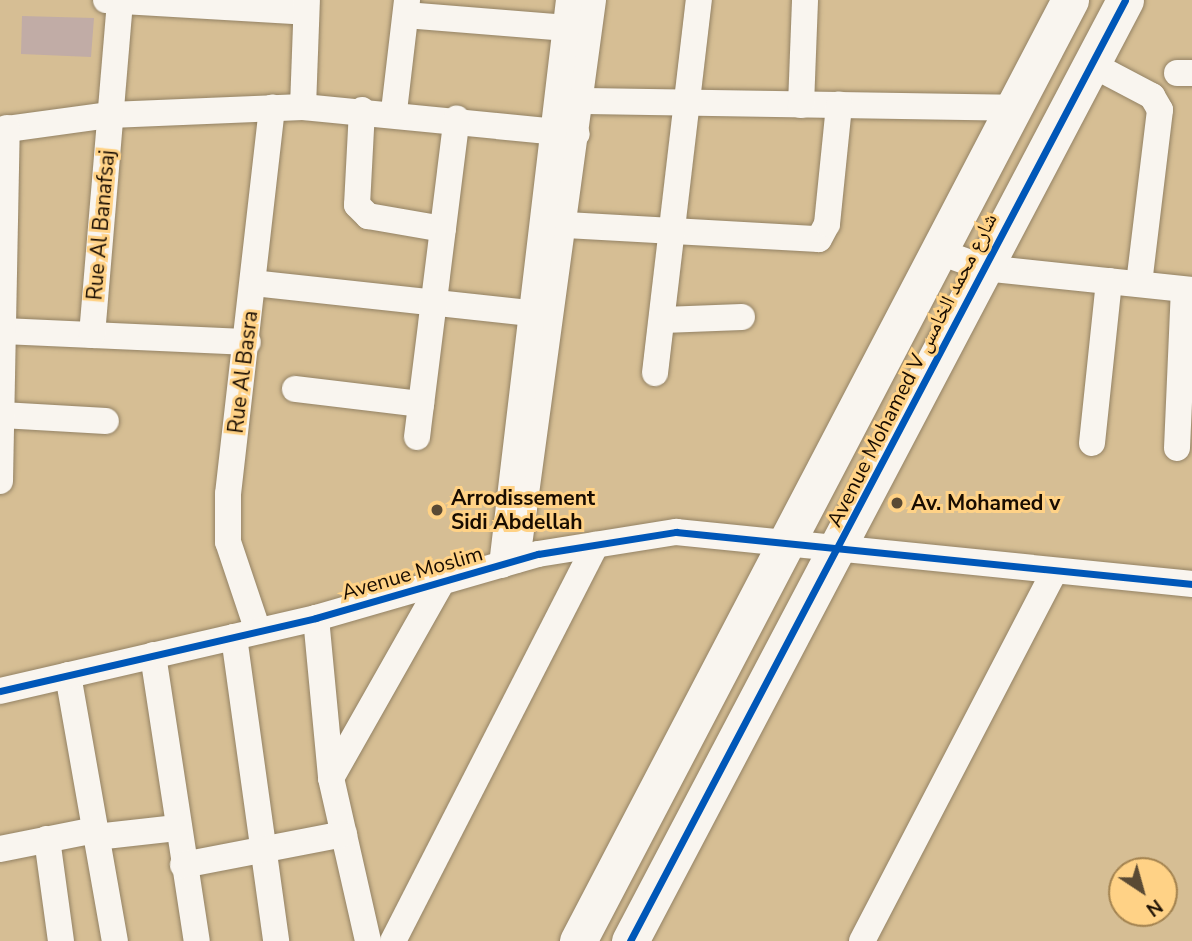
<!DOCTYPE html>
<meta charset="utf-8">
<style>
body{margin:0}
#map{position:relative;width:1192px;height:941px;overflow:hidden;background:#d6be94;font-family:"Nunito Sans","Noto Naskh Arabic",sans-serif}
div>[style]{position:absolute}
.building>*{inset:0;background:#c1aca6}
.roads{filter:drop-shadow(0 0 2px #938264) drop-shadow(0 0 2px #938264)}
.street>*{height:26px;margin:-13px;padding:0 13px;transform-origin:13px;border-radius:13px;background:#f9f5ef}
.secondary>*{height:37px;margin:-18.5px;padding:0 18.5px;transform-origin:18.5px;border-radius:18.5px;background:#f9f5ef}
.cycleway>*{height:7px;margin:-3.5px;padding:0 3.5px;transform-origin:3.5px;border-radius:3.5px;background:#0057b8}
.dots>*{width:19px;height:19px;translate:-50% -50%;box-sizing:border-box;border:4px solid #ffd286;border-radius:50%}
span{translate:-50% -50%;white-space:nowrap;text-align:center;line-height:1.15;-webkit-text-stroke:6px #ffd286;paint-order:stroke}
.street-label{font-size:21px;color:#180c00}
.poi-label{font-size:21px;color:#180c00;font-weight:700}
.left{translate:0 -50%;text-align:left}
.north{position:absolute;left:1108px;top:857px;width:70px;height:70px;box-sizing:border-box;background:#ffd286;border:2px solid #a38350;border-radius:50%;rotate:144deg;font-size:19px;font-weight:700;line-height:28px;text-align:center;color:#180c00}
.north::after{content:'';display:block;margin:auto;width:24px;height:32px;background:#5a4a34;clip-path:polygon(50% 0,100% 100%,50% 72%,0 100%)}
</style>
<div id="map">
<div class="building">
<div style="clip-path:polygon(22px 16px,94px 18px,91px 57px,21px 54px)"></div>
</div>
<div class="roads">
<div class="street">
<div style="left:106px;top:0;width:200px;rotate:3.4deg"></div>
<div style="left:406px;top:15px;width:161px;rotate:4.6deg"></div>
<div style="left:1093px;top:65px;width:67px;rotate:27.7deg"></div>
<div style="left:1152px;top:96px;width:16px;rotate:60deg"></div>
<div style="left:1160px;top:110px;width:175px;rotate:96.9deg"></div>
<div style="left:1177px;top:73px;width:15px"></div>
<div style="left:583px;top:101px;width:432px;rotate:0.9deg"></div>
<div style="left:801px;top:105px;width:105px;rotate:-87.8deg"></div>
<div style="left:303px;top:107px;width:107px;rotate:-87.9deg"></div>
<div style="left:362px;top:110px;width:95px;rotate:93deg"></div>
<div style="left:357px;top:205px;width:16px;rotate:45deg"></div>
<div style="left:368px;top:216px;width:76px;rotate:9.8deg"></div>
<div style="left:394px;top:111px;width:112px;rotate:-83.3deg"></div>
<div style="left:0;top:130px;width:111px;rotate:-7.8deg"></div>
<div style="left:110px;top:115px;width:193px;rotate:-2.4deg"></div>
<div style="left:303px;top:107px;width:275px;rotate:5.6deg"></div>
<div style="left:566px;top:225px;width:253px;rotate:3.2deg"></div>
<div style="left:819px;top:239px;width:17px;rotate:-62deg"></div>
<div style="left:827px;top:224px;width:120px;rotate:-84.2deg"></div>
<div style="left:940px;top:252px;width:47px;rotate:20deg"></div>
<div style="left:984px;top:268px;width:209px;rotate:6deg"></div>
<div style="left:253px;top:283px;width:278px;rotate:6.2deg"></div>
<div style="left:663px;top:320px;width:79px;rotate:-2.2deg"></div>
<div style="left:5px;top:331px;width:243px;rotate:2.6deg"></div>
<div style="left:92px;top:335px;width:336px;rotate:-85.2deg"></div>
<div style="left:655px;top:373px;width:376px;rotate:-83.3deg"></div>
<div style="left:295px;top:389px;width:127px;rotate:6.8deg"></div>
<div style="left:2px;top:415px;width:104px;rotate:3.3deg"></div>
<div style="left:417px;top:437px;width:321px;rotate:-82.9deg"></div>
<div style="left:1092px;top:443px;width:163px;rotate:-84deg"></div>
<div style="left:1177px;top:448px;width:158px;rotate:-87.5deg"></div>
<div style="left:0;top:481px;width:353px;rotate:-88.9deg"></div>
<div style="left:517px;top:560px;width:565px;rotate:-82.27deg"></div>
<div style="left:502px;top:565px;width:569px;rotate:-83.24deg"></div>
<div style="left:316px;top:618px;width:161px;rotate:84.6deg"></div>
<div style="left:331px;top:778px;width:167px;rotate:77.2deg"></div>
<div style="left:258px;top:631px;width:94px;rotate:-108.6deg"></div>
<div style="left:228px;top:542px;width:48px;rotate:-90deg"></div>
<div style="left:228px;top:494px;width:389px;rotate:-83.5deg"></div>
<div style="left:234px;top:637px;width:307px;rotate:82.1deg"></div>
<div style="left:153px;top:655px;width:289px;rotate:81.3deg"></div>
<div style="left:68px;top:675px;width:270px;rotate:80deg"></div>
<div style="left:0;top:691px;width:324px;rotate:-13deg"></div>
<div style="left:316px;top:618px;width:231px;rotate:-16.1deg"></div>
<div style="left:538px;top:554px;width:140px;rotate:-9.1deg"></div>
<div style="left:676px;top:532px;width:519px;rotate:5.75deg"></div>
<div style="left:331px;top:778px;width:222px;rotate:-60.5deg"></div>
<div style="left:96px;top:837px;width:81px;rotate:-6.4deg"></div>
<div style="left:47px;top:839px;width:103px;rotate:82.2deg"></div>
<div style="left:0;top:849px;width:97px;rotate:-11.3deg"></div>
<div style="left:183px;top:865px;width:164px;rotate:-10.9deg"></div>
<div style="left:393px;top:941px;width:445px;rotate:-62.9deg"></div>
<div style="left:862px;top:941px;width:417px;rotate:-62.5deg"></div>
</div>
<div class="secondary">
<div style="left:578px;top:941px;width:1062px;rotate:-62.4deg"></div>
<div style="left:630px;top:941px;width:1063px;rotate:-62.25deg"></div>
</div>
</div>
<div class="cycleway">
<div style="left:0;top:691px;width:324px;rotate:-13deg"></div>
<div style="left:316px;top:618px;width:231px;rotate:-16.1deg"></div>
<div style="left:538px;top:554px;width:140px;rotate:-9.1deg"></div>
<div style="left:676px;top:532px;width:519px;rotate:5.75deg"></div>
<div style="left:630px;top:941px;width:1063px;rotate:-62.25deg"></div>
</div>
<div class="dots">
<div style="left:897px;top:503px;background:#5a4a34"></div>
<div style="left:437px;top:510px;background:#5a4a34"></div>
</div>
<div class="street-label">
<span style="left:101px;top:225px;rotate:-85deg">Rue Al Banafsaj</span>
<span style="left:912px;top:370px;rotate:-63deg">Avenue Mohamed V شارع محمد الخامس</span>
<span style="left:243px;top:372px;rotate:-83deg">Rue Al Basra</span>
<span style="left:412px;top:573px;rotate:-16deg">Avenue Moslim</span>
</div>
<div class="poi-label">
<span class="left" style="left:451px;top:510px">Arrodissement<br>Sidi Abdellah</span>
<span class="left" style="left:911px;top:503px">Av. Mohamed v</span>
</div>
<div class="north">N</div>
</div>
